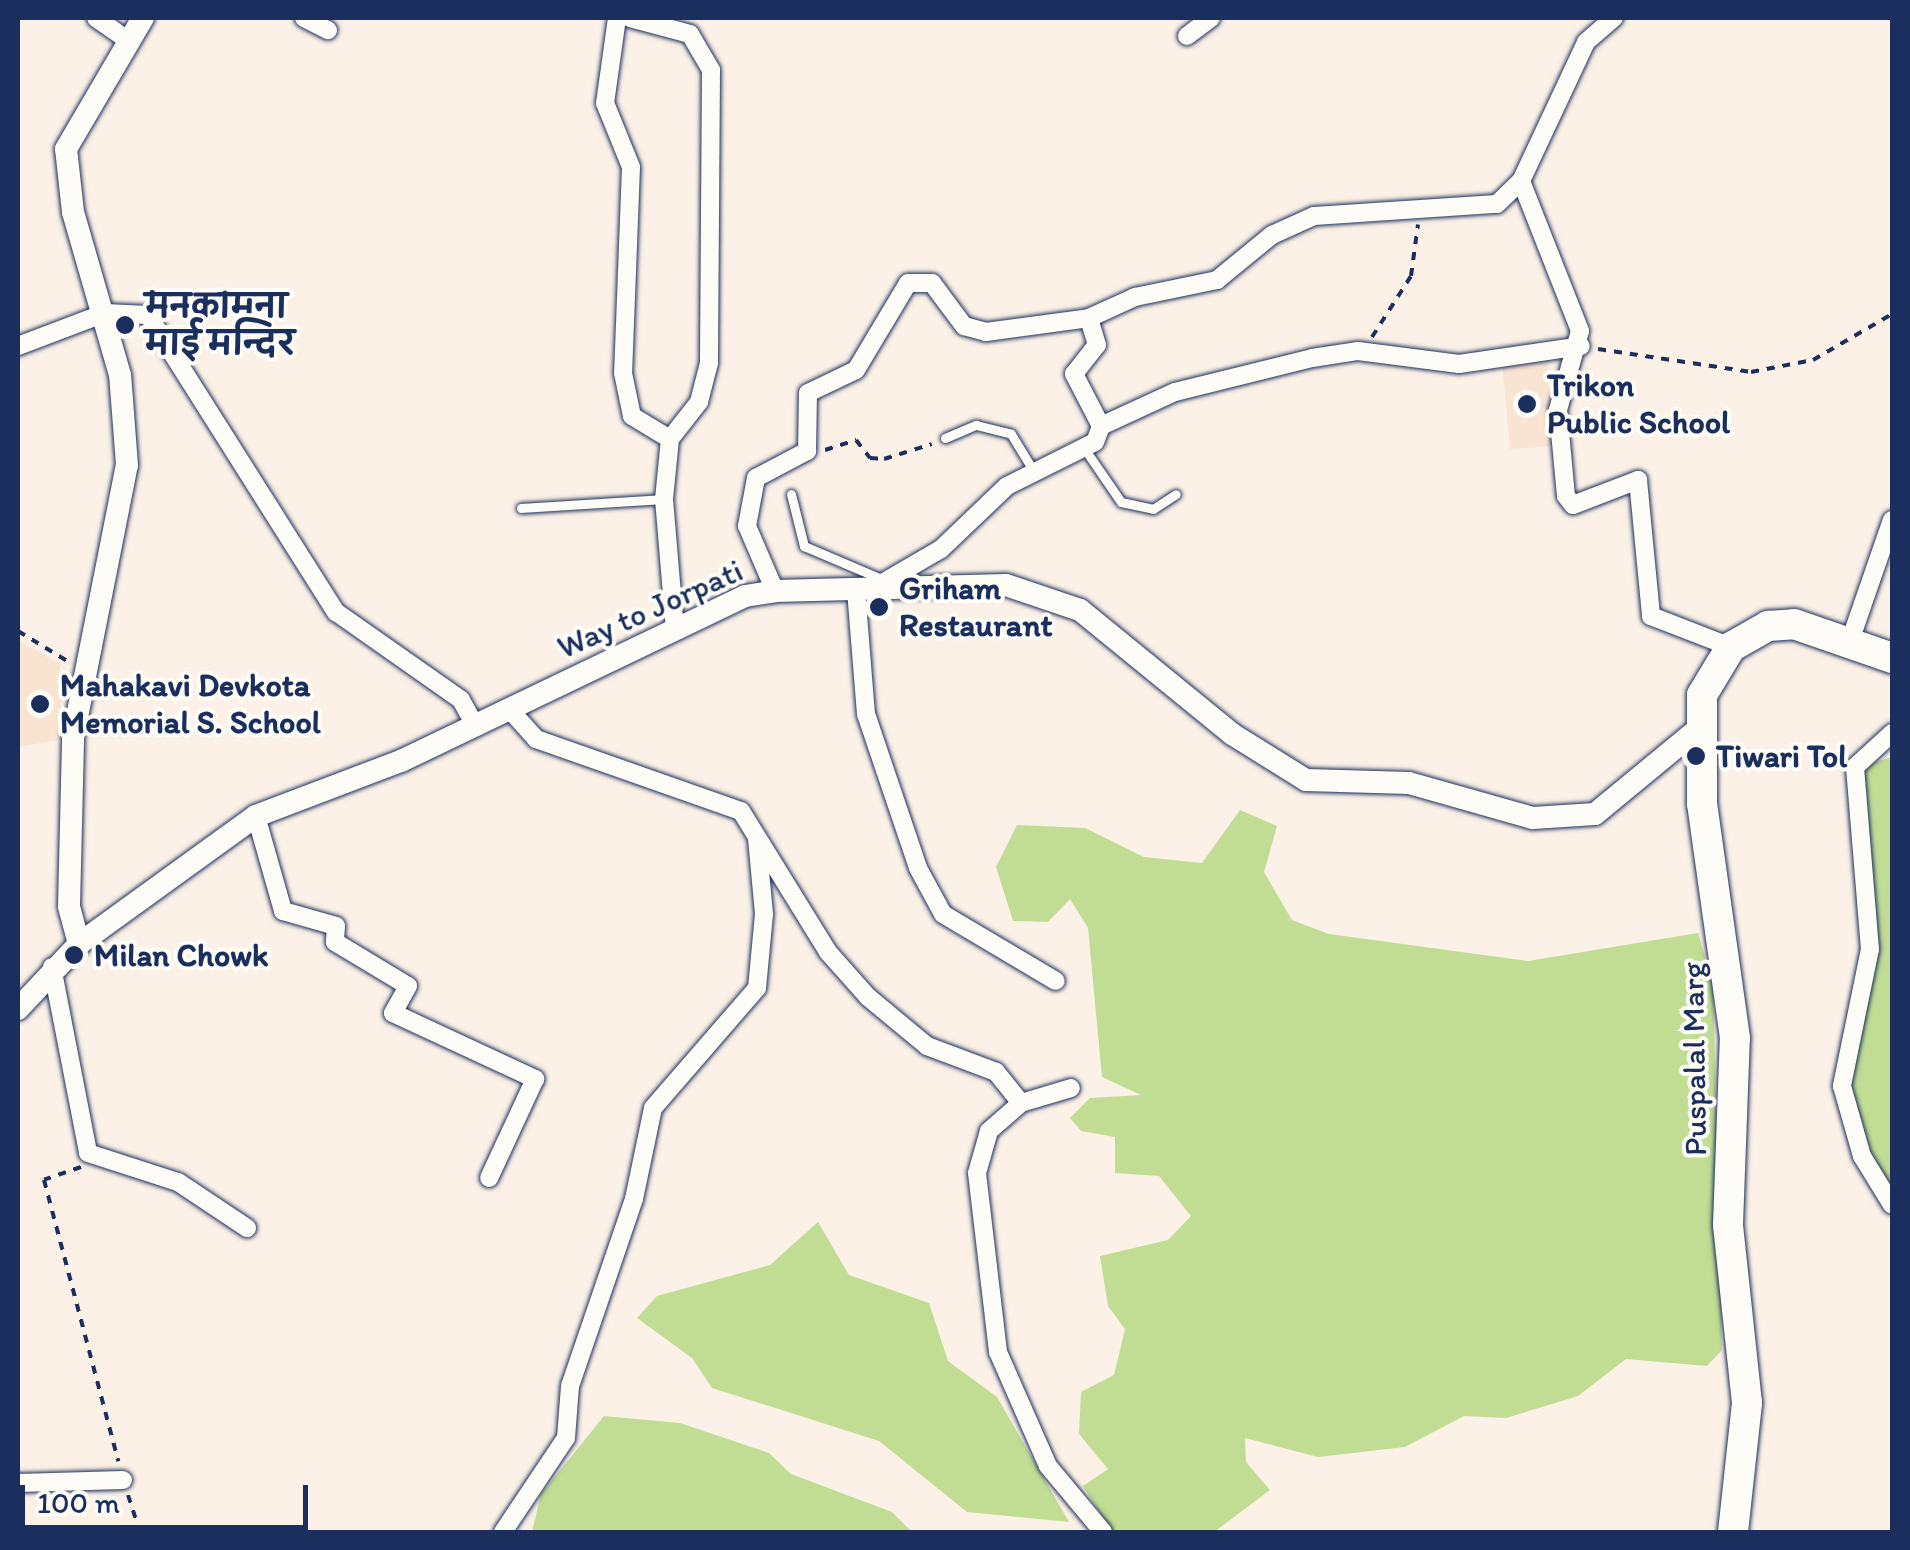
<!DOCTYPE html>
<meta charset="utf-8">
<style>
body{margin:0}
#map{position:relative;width:1910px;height:1550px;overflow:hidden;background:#fbf1e6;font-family:Itim,"Playpen Sans Deva",sans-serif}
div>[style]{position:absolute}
.built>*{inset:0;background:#f8e4d1}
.green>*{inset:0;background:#c1dd94}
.path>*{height:4px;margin-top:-2px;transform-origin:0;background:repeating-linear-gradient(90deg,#1b2f5e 0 8px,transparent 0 16px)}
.roads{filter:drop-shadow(0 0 2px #1b2f5e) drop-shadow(0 0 2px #1b2f5e)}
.service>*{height:9px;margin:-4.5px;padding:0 4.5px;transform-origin:4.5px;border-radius:4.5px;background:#fdfcf7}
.minor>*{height:18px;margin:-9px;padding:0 9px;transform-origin:9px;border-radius:9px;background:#fdfcf7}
.tertiary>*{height:22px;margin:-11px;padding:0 11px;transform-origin:11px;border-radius:11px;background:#fdfcf7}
.primary>*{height:30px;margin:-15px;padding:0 15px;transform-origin:15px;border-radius:15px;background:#fdfcf7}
.dots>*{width:28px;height:28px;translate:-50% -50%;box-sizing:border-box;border:5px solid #fdfcf7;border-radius:50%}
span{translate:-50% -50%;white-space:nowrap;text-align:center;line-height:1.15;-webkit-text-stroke:8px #fdfcf7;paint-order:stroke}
.poi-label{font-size:32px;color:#1b2f5e;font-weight:700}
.left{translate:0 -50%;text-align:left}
.street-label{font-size:32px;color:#1b2f5e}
.frame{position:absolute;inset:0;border:20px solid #1b2f5e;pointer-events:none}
.scale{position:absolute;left:20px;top:1485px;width:288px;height:45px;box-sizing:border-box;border:5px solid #1b2f5e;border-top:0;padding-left:12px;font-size:30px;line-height:35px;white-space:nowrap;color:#1b2f5e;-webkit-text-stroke:8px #fdfcf7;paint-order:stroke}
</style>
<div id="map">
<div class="built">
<div style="clip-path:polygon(1548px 360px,1550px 446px,1510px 449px,1502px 362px)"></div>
<div style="clip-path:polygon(18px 640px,65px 667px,58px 740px,18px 747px)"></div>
</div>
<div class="green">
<div style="clip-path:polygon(1892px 757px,1892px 1201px,1837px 1100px,1877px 911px,1852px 807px,1865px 765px)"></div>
<div style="clip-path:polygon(1240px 810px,1277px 826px,1264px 872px,1292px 920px,1329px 934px,1528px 961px,1698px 933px,1713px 985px,1722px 1350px,1707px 1366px,1626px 1359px,1578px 1396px,1506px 1418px,1464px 1416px,1405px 1447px,1318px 1457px,1245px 1438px,1246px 1462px,1270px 1490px,1214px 1532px,1112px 1532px,1083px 1486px,1108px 1469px,1079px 1434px,1081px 1392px,1114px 1375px,1125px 1329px,1108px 1306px,1100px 1256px,1168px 1240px,1191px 1216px,1159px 1176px,1115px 1173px,1115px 1137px,1081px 1131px,1070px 1118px,1090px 1098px,1141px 1095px,1102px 1077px,1088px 928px,1070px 899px,1048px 922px,1013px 921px,996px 867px,1017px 825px,1085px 828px,1144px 857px,1202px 863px)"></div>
<div style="clip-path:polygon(818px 1222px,849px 1275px,929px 1303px,948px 1361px,997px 1397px,1069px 1522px,967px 1512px,879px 1441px,712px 1388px,692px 1358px,637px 1318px,657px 1296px,770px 1265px)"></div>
<div style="clip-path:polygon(604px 1416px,680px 1423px,769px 1453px,791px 1474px,892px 1512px,912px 1532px,532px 1532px,541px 1494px)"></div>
</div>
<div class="path">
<div style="left:1372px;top:337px;width:72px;rotate:-57.4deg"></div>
<div style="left:1411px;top:276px;width:52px;rotate:-82.3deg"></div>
<div style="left:1598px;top:349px;width:155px;rotate:8.5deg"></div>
<div style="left:1751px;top:372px;width:63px;rotate:-11deg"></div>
<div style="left:1813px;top:360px;width:91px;rotate:-30.2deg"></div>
<div style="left:825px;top:450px;width:33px;rotate:-18deg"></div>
<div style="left:856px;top:440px;width:23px;rotate:52deg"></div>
<div style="left:870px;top:458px;width:14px;rotate:4deg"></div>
<div style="left:884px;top:459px;width:50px;rotate:-17.4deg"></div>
<div style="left:18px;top:631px;width:60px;rotate:31.3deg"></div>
<div style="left:81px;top:1167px;width:39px;rotate:161deg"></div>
<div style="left:44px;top:1180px;width:291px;rotate:75.2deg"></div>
<div style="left:128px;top:1495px;width:39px;rotate:72deg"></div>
</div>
<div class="roads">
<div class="service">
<div style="left:945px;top:438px;width:34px;rotate:-23deg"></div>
<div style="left:976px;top:425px;width:36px;rotate:14deg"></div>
<div style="left:1011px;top:434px;width:42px;rotate:58.6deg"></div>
<div style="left:1086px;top:451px;width:62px;rotate:55.5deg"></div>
<div style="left:1121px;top:502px;width:33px;rotate:12deg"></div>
<div style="left:1153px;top:509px;width:27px;rotate:-33deg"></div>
<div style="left:791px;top:494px;width:54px;rotate:76deg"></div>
<div style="left:804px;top:546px;width:82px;rotate:23.1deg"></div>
<div style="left:521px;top:508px;width:143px;rotate:-3.6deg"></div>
</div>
<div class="minor">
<div style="left:96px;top:18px;width:40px;rotate:34.9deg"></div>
<div style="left:304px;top:18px;width:27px;rotate:27deg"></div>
<div style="left:617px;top:18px;width:86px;rotate:98deg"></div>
<div style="left:605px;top:103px;width:69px;rotate:67.9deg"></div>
<div style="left:631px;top:167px;width:206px;rotate:92.2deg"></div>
<div style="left:623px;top:373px;width:44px;rotate:78.2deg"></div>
<div style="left:632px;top:416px;width:44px;rotate:31.2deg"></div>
<div style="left:630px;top:18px;width:62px;rotate:14.9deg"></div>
<div style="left:690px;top:34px;width:42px;rotate:59.7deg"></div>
<div style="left:711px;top:70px;width:293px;rotate:90.4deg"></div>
<div style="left:709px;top:363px;width:40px;rotate:104.4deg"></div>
<div style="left:699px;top:402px;width:47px;rotate:128.1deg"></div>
<div style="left:670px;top:439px;width:60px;rotate:95.7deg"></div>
<div style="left:664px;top:499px;width:132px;rotate:85.2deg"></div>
<div style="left:1187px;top:36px;width:30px;rotate:-37deg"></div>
<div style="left:1521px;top:181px;width:161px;rotate:68.5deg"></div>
<div style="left:1580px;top:331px;width:82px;rotate:105.6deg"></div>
<div style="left:1558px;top:410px;width:86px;rotate:84.7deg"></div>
<div style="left:1566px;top:496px;width:11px;rotate:52deg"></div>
<div style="left:1573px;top:505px;width:70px;rotate:-21deg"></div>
<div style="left:1638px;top:480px;width:137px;rotate:84.5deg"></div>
<div style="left:1651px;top:616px;width:86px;rotate:21.2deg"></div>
<div style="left:18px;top:346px;width:93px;rotate:-20.8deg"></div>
<div style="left:105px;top:313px;width:43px;rotate:2.7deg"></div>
<div style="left:148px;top:315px;width:352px;rotate:57.7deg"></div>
<div style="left:336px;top:612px;width:153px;rotate:35.1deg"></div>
<div style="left:461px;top:700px;width:31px;rotate:61deg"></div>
<div style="left:1101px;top:426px;width:81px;rotate:-24.7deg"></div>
<div style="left:1175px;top:392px;width:141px;rotate:-13.9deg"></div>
<div style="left:1312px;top:358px;width:47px;rotate:-8.7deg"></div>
<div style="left:1358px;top:351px;width:102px;rotate:7.3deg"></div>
<div style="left:1459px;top:364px;width:123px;rotate:-8.4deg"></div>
<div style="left:872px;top:589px;width:80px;rotate:-30.1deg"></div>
<div style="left:941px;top:549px;width:91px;rotate:-43.7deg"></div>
<div style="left:1007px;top:486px;width:98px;rotate:-26.6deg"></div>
<div style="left:1095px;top:442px;width:17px;rotate:-69deg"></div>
<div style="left:1101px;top:426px;width:59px;rotate:-117.4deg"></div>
<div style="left:1074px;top:374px;width:37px;rotate:-52deg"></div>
<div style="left:1097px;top:345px;width:28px;rotate:-107deg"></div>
<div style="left:856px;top:590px;width:124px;rotate:85.4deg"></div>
<div style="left:866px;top:714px;width:163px;rotate:71.3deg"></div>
<div style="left:918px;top:868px;width:52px;rotate:61.5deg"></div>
<div style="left:943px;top:914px;width:131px;rotate:30.7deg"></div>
<div style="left:775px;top:591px;width:71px;rotate:-113.3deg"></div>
<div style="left:747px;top:526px;width:49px;rotate:-79.4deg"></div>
<div style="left:756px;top:478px;width:58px;rotate:-27.9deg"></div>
<div style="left:807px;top:451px;width:58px;rotate:-89deg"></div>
<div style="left:808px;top:393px;width:53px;rotate:-25.6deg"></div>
<div style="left:856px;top:370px;width:101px;rotate:-59.1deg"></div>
<div style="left:908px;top:283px;width:24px"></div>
<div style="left:932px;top:283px;width:54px;rotate:53.3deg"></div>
<div style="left:964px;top:326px;width:23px;rotate:15deg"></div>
<div style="left:986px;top:332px;width:104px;rotate:-7.7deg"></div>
<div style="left:1089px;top:318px;width:51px;rotate:-24.5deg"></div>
<div style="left:1135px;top:297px;width:84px;rotate:-11.7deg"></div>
<div style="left:1217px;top:280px;width:71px;rotate:-39.3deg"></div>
<div style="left:1272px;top:235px;width:46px;rotate:-24.3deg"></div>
<div style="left:1314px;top:216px;width:183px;rotate:-3.8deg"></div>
<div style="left:1497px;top:204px;width:33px;rotate:-44deg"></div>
<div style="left:1521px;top:181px;width:153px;rotate:-64.9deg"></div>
<div style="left:1586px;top:42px;width:37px;rotate:-41deg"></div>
<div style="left:1850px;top:641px;width:128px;rotate:-70.9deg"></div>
<div style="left:511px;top:711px;width:38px;rotate:48deg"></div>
<div style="left:536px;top:739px;width:217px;rotate:19.4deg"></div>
<div style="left:741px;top:811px;width:166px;rotate:58.3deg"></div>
<div style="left:828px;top:952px;width:60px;rotate:48.4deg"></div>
<div style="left:868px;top:997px;width:77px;rotate:39.7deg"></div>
<div style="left:927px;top:1046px;width:74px;rotate:20.6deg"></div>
<div style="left:996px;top:1072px;width:40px;rotate:51deg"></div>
<div style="left:1021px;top:1103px;width:43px;rotate:138.8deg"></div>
<div style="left:989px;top:1131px;width:44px;rotate:105.9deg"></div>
<div style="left:977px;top:1173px;width:180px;rotate:83.3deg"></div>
<div style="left:998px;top:1352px;width:124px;rotate:66.3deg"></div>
<div style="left:1048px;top:1466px;width:86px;rotate:50.2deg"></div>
<div style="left:1892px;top:733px;width:50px;rotate:137.4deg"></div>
<div style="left:1855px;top:767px;width:183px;rotate:85.3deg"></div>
<div style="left:1870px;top:949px;width:140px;rotate:101.6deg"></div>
<div style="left:1842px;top:1086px;width:73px;rotate:74.1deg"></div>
<div style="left:1862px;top:1156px;width:57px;rotate:58.5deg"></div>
<div style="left:256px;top:816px;width:99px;rotate:74.1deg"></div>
<div style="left:283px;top:911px;width:55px;rotate:15.8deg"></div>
<div style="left:336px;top:926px;width:16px;rotate:94deg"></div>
<div style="left:335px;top:942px;width:85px;rotate:31.1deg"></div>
<div style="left:408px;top:986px;width:31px;rotate:119deg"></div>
<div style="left:393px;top:1013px;width:157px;rotate:24.9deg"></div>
<div style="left:535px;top:1079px;width:109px;rotate:114.9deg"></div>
<div style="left:52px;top:967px;width:189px;rotate:79deg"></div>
<div style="left:88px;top:1153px;width:95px;rotate:17.9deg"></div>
<div style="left:178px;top:1182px;width:83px;rotate:33.7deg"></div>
<div style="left:1021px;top:1103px;width:52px;rotate:-16.7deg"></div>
<div style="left:18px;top:1483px;width:105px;rotate:-1.6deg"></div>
<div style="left:503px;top:1532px;width:113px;rotate:-56.2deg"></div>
<div style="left:566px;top:1438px;width:52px;rotate:-85.6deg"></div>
<div style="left:570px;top:1386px;width:198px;rotate:-71.1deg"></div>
<div style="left:634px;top:1199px;width:93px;rotate:-78.2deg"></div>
<div style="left:653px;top:1108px;width:159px;rotate:-49.1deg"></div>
<div style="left:757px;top:988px;width:74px;rotate:-84.6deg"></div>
<div style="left:764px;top:914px;width:75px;rotate:-95.3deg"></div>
</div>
<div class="tertiary">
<div style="left:79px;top:944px;width:39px;rotate:-105deg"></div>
<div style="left:69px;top:906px;width:169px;rotate:-88.6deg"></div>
<div style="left:73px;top:737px;width:277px;rotate:-78.8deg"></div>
<div style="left:127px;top:465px;width:90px;rotate:-94.4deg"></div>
<div style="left:120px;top:375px;width:170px;rotate:-106.1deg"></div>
<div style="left:73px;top:212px;width:63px;rotate:-96.3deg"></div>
<div style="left:66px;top:149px;width:152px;rotate:-59.6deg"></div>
<div style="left:18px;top:1009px;width:89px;rotate:-46.8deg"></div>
<div style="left:79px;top:944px;width:218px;rotate:-35.9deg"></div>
<div style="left:256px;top:816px;width:155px;rotate:-20.8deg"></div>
<div style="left:401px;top:761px;width:382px;rotate:-25.6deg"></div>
<div style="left:745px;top:596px;width:30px;rotate:-9deg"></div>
<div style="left:775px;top:591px;width:231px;rotate:-1.5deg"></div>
<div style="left:1006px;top:585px;width:78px;rotate:18.7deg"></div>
<div style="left:1080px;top:610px;width:196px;rotate:39.2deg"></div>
<div style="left:1232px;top:734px;width:87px;rotate:31.9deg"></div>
<div style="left:1306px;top:780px;width:103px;rotate:1.7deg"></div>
<div style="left:1409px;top:783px;width:129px;rotate:15.8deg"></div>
<div style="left:1533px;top:818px;width:62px;rotate:-3.7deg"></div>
<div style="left:1595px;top:814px;width:132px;rotate:-39.5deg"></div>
</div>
<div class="primary">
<div style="left:1733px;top:1532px;width:130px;rotate:-83.8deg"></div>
<div style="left:1747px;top:1403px;width:179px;rotate:-96.1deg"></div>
<div style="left:1728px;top:1225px;width:187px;rotate:-87.9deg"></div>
<div style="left:1735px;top:1038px;width:236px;rotate:-98deg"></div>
<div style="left:1702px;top:804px;width:109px;rotate:-90deg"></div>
<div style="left:1702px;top:695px;width:56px;rotate:-58.9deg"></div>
<div style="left:1731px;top:647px;width:43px;rotate:-29.6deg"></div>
<div style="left:1768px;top:626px;width:26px;rotate:-4deg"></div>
<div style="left:1794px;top:624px;width:104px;rotate:19.1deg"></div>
</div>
</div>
<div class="dots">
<div style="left:125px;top:325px;background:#1b2f5e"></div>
<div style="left:1527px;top:404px;background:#1b2f5e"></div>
<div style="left:879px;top:607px;background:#1b2f5e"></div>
<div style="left:40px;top:704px;background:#1b2f5e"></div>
<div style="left:1696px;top:756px;background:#1b2f5e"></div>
<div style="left:74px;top:955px;background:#1b2f5e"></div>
</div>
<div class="poi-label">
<span class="left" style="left:145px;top:325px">मनकामना<br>माई मन्दिर</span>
<span class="left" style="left:1547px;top:404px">Trikon<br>Public School</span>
<span class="left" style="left:899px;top:607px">Griham<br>Restaurant</span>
<span class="left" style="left:60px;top:704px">Mahakavi Devkota<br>Memorial S. School</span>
<span class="left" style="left:1716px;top:756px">Tiwari Tol</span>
<span class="left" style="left:94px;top:955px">Milan Chowk</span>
</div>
<div class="street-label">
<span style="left:650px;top:609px;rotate:-24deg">Way to Jorpati</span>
<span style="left:1694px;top:1059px;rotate:-91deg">Puspalal Marg</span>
</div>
<div class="frame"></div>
<div class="scale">100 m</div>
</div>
